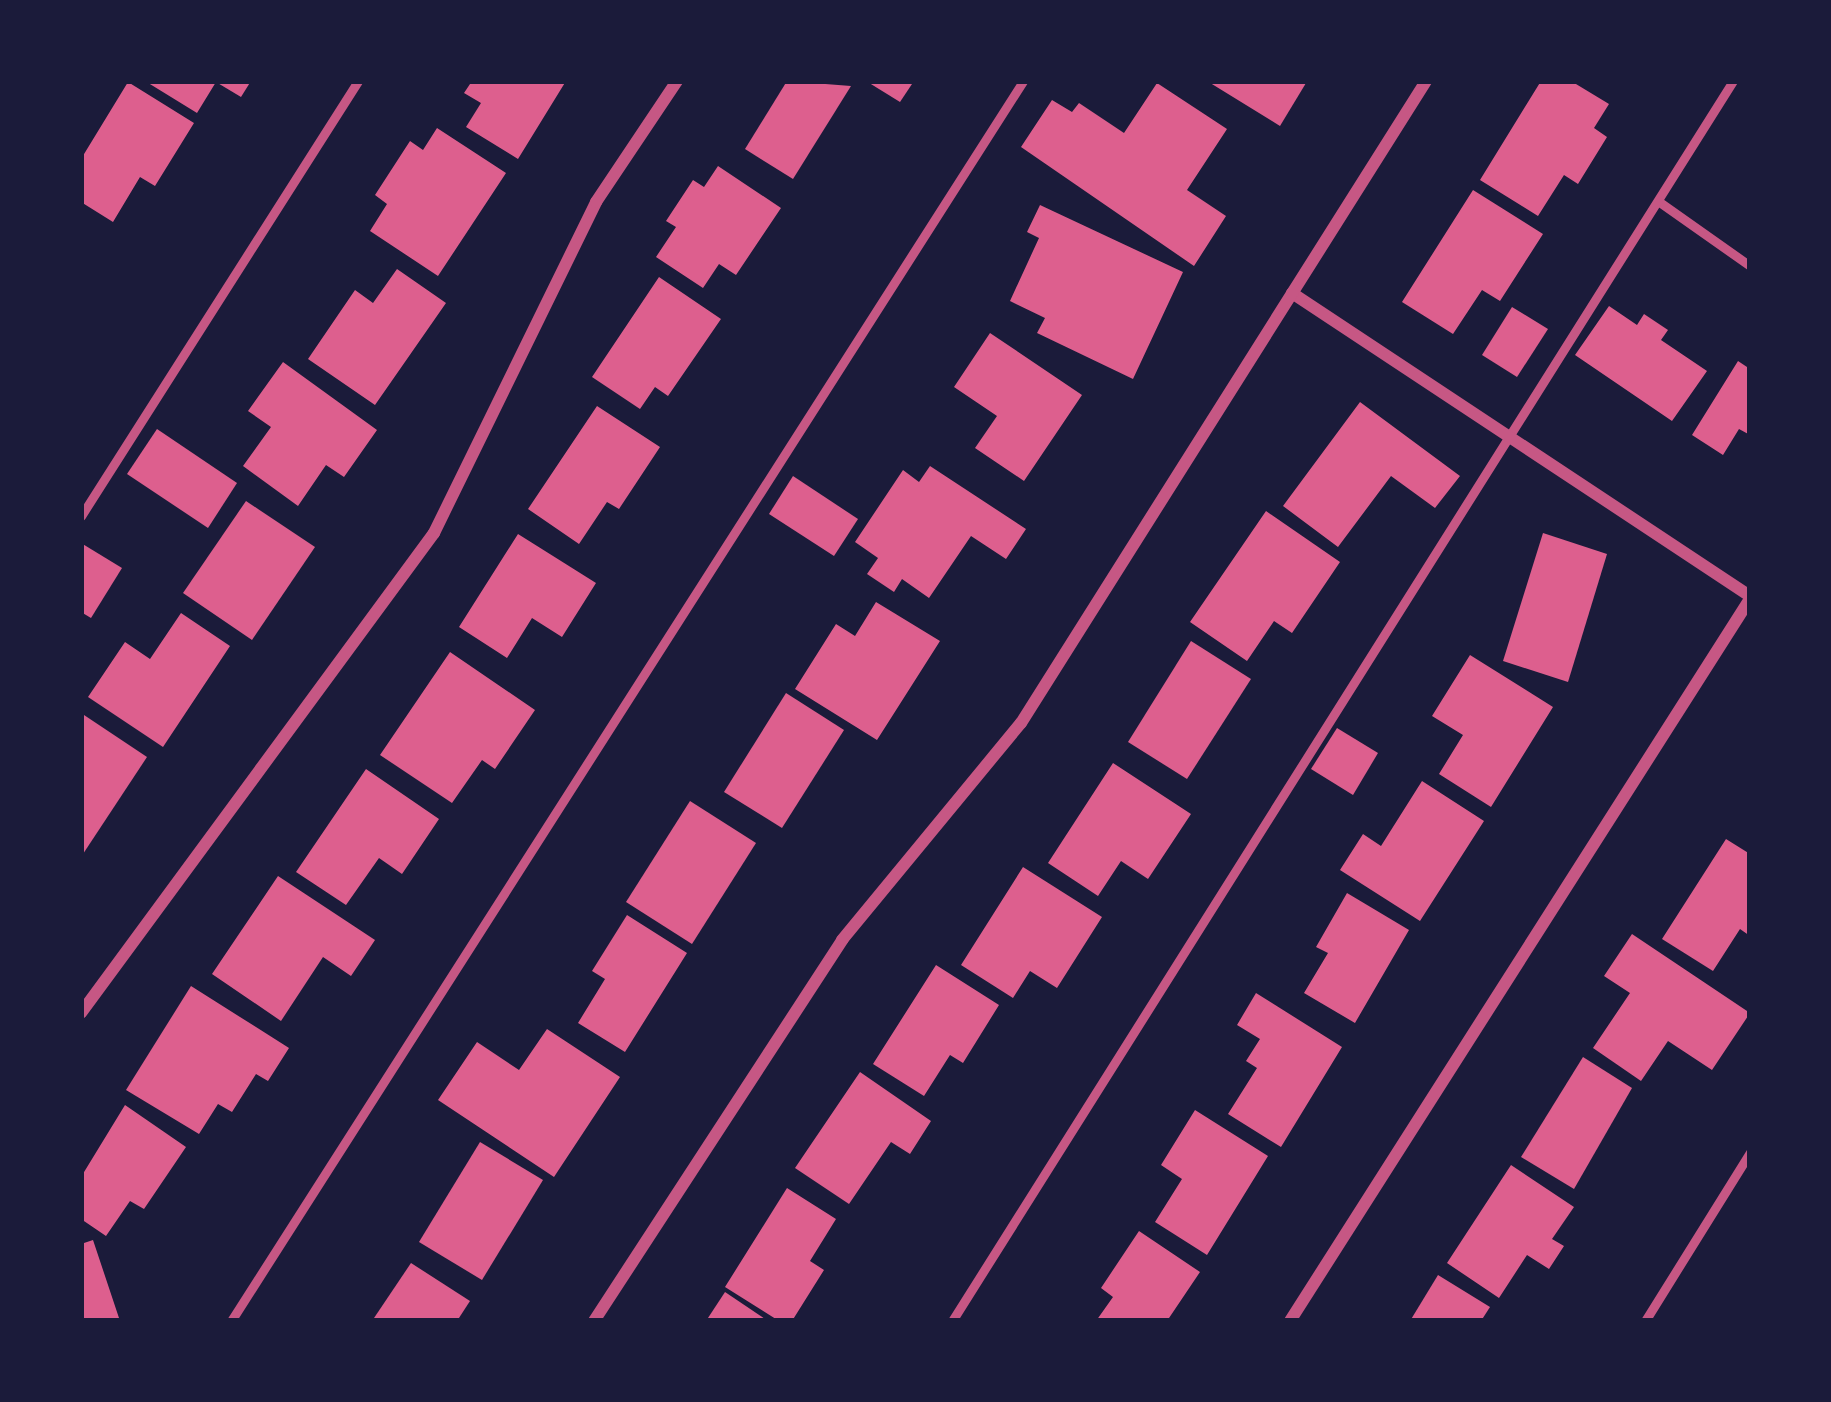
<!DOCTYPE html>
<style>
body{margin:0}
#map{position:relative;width:1831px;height:1402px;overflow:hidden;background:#1b1b3a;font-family:Helvetica,sans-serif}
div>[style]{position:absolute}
.building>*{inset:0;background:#dd5f8e}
.service>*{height:9px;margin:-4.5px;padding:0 4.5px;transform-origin:4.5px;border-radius:4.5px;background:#c65784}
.minor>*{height:12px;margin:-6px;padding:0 6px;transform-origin:6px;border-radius:6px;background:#c65784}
span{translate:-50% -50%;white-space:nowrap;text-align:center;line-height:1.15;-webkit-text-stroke:10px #1b1b3a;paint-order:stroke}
.frame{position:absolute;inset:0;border:84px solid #1b1b3a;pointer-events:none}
</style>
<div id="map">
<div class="building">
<div style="clip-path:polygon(145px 81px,251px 81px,241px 97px,216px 82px,197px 113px)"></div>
<div style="clip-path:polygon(472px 81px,566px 81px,518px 159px,466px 127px,481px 103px,464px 93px)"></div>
<div style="clip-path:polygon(787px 81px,851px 86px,793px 179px,745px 149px)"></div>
<div style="clip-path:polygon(866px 81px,914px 81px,900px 102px)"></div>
<div style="clip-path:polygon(1207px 81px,1302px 81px,1306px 83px,1280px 126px)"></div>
<div style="clip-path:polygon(1541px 81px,1571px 81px,1609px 104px,1594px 128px,1607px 137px,1578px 184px,1564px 175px,1538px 216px,1480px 180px)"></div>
<div style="clip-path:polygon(128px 82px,194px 123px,155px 186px,140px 177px,113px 222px,81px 202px,81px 159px)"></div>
<div style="clip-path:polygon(1157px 83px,1227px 129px,1187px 190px,1226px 216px,1194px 266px,1021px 147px,1052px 100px,1072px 112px,1079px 103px,1124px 133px)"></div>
<div style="clip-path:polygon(437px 128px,506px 173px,438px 276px,370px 231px,387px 204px,375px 195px,410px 141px,423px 150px)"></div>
<div style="clip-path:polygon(718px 166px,781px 208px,736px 275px,719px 264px,703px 288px,656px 257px,676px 227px,666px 221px,693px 180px,704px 187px)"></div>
<div style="clip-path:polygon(1473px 190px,1543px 234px,1500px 301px,1482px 290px,1453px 334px,1402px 302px)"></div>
<div style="clip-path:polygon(1040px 205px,1183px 272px,1133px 379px,1037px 333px,1045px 318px,1010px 301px,1039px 238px,1027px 232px)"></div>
<div style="clip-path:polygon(397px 269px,446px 303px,375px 405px,308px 359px,355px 290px,373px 303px)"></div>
<div style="clip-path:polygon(659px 277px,721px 319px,668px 396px,655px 387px,640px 409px,592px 377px)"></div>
<div style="clip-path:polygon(1609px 306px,1637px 325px,1644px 314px,1668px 330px,1661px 340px,1707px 371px,1672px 421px,1575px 355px)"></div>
<div style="clip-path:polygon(1512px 307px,1548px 329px,1517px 377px,1482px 355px)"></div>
<div style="clip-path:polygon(990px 333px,1082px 395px,1024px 481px,975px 448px,997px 416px,954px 387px)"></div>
<div style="clip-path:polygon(1738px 361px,1750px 369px,1750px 435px,1739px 429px,1723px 455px,1692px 435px)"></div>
<div style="clip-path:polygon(283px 362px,377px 430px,344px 477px,326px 465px,298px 506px,243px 466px,271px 427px,248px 411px)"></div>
<div style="clip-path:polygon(1360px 402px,1460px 476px,1435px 508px,1391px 476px,1338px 547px,1283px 506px)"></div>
<div style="clip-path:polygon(597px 406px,660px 447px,619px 509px,607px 502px,579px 544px,528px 509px)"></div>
<div style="clip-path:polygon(157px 429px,237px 483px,208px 528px,127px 474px)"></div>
<div style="clip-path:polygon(930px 466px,1026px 529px,1006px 559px,971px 536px,929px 598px,902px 579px,894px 592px,867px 574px,878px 558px,855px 542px,903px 470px,919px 482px)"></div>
<div style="clip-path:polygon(793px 476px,858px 519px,834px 556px,769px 514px)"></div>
<div style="clip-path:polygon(246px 501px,315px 547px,252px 640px,183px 593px)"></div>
<div style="clip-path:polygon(1266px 511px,1340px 562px,1292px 633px,1274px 621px,1247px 661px,1190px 622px)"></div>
<div style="clip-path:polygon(1543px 533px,1607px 554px,1568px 682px,1503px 661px)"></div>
<div style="clip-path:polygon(518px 534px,596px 583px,562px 637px,532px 618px,507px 658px,459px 627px)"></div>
<div style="clip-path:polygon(81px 543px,122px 568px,91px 618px,81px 612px)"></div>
<div style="clip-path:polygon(876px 602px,940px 641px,877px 740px,795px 689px,836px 624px,855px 636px)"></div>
<div style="clip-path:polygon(181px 613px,230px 646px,163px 747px,88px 697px,125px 642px,150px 659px)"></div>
<div style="clip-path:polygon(1191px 641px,1251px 679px,1187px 779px,1128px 742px)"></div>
<div style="clip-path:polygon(450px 652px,535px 710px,495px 769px,482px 760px,452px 803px,380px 755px)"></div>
<div style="clip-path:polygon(1470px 655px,1553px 707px,1491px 807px,1439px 774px,1463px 735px,1432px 716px)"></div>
<div style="clip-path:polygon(786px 693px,844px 730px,782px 828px,724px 792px)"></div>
<div style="clip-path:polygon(81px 713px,147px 757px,81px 857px)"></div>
<div style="clip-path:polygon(1337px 728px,1378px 753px,1353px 795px,1311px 769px)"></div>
<div style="clip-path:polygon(1113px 763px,1191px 814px,1148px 879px,1121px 861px,1098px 896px,1048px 863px)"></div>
<div style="clip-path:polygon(366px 769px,439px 819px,402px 874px,379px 858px,346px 905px,296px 872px)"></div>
<div style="clip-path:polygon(1422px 781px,1484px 821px,1420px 921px,1340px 870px,1363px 834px,1381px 846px)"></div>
<div style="clip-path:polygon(690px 801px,756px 843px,692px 944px,626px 902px)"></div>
<div style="clip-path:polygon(1726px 839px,1750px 854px,1750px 936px,1740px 929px,1713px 971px,1662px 939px)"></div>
<div style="clip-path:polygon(1023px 867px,1102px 917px,1057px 988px,1030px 971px,1013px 998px,961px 965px)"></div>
<div style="clip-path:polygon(278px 876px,375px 940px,351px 976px,323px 957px,281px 1021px,212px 974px)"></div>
<div style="clip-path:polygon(1347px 893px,1409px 930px,1355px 1023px,1304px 993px,1328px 953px,1316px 947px)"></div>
<div style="clip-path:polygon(627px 915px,687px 953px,625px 1052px,578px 1023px,605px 979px,592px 971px)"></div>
<div style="clip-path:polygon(1632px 934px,1750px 1013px,1712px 1070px,1668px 1041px,1641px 1081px,1593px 1048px,1630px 993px,1604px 976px)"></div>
<div style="clip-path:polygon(936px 965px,999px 1005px,963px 1063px,950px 1055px,924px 1096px,873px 1064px)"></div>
<div style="clip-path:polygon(191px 986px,289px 1048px,268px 1081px,256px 1074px,232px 1112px,218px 1104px,199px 1134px,126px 1090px)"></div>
<div style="clip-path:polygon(1256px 993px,1342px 1047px,1281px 1147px,1228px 1114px,1257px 1068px,1246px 1061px,1260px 1039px,1237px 1025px)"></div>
<div style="clip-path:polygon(547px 1029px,620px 1077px,554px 1177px,438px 1100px,477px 1042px,519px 1070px)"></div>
<div style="clip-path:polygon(1583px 1057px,1632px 1088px,1574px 1189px,1521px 1157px)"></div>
<div style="clip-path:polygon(860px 1072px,931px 1121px,910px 1154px,891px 1142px,849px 1204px,795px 1168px)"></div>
<div style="clip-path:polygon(125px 1105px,186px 1147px,144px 1209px,130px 1201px,106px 1236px,81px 1219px,81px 1177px)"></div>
<div style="clip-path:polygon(1195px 1110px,1268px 1156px,1207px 1255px,1155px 1222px,1182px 1179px,1161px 1165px)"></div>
<div style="clip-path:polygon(480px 1142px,543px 1180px,482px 1280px,419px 1242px)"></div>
<div style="clip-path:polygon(1511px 1165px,1574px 1207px,1552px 1239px,1564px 1246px,1549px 1269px,1527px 1255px,1499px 1298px,1447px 1263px)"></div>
<div style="clip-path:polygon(787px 1188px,836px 1219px,810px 1261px,824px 1270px,792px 1321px,779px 1321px,725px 1287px)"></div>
<div style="clip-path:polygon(1139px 1231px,1200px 1272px,1167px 1321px,1096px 1321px,1113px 1297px,1101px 1288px)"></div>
<div style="clip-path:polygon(93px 1240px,120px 1321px,81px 1321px,81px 1244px)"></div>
<div style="clip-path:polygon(411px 1263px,470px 1301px,457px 1321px,372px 1321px)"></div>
<div style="clip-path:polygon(1438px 1275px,1490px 1307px,1481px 1321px,1410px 1321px)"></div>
<div style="clip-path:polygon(725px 1292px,768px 1321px,706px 1321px)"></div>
</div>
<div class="service">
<div style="left:1658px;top:201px;width:113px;rotate:35.2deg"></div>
<div style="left:81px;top:516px;width:516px;rotate:-57.51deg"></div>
<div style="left:231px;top:1321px;width:1471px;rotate:-57.43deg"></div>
<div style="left:952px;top:1321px;width:1465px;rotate:-57.8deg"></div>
<div style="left:1645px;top:1321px;width:199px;rotate:-58.1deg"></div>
</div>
<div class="minor">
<div style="left:1292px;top:293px;width:549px;rotate:33.49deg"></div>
<div style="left:81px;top:1013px;width:596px;rotate:-53.67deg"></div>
<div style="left:434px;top:533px;width:369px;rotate:-63.9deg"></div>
<div style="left:596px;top:202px;width:146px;rotate:-56.2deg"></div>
<div style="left:594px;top:1321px;width:455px;rotate:-56.9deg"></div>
<div style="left:842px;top:940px;width:281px;rotate:-50.5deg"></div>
<div style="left:1021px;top:723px;width:759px;rotate:-57.75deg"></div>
<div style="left:1290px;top:1321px;width:856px;rotate:-57.5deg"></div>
</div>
<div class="frame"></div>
</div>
